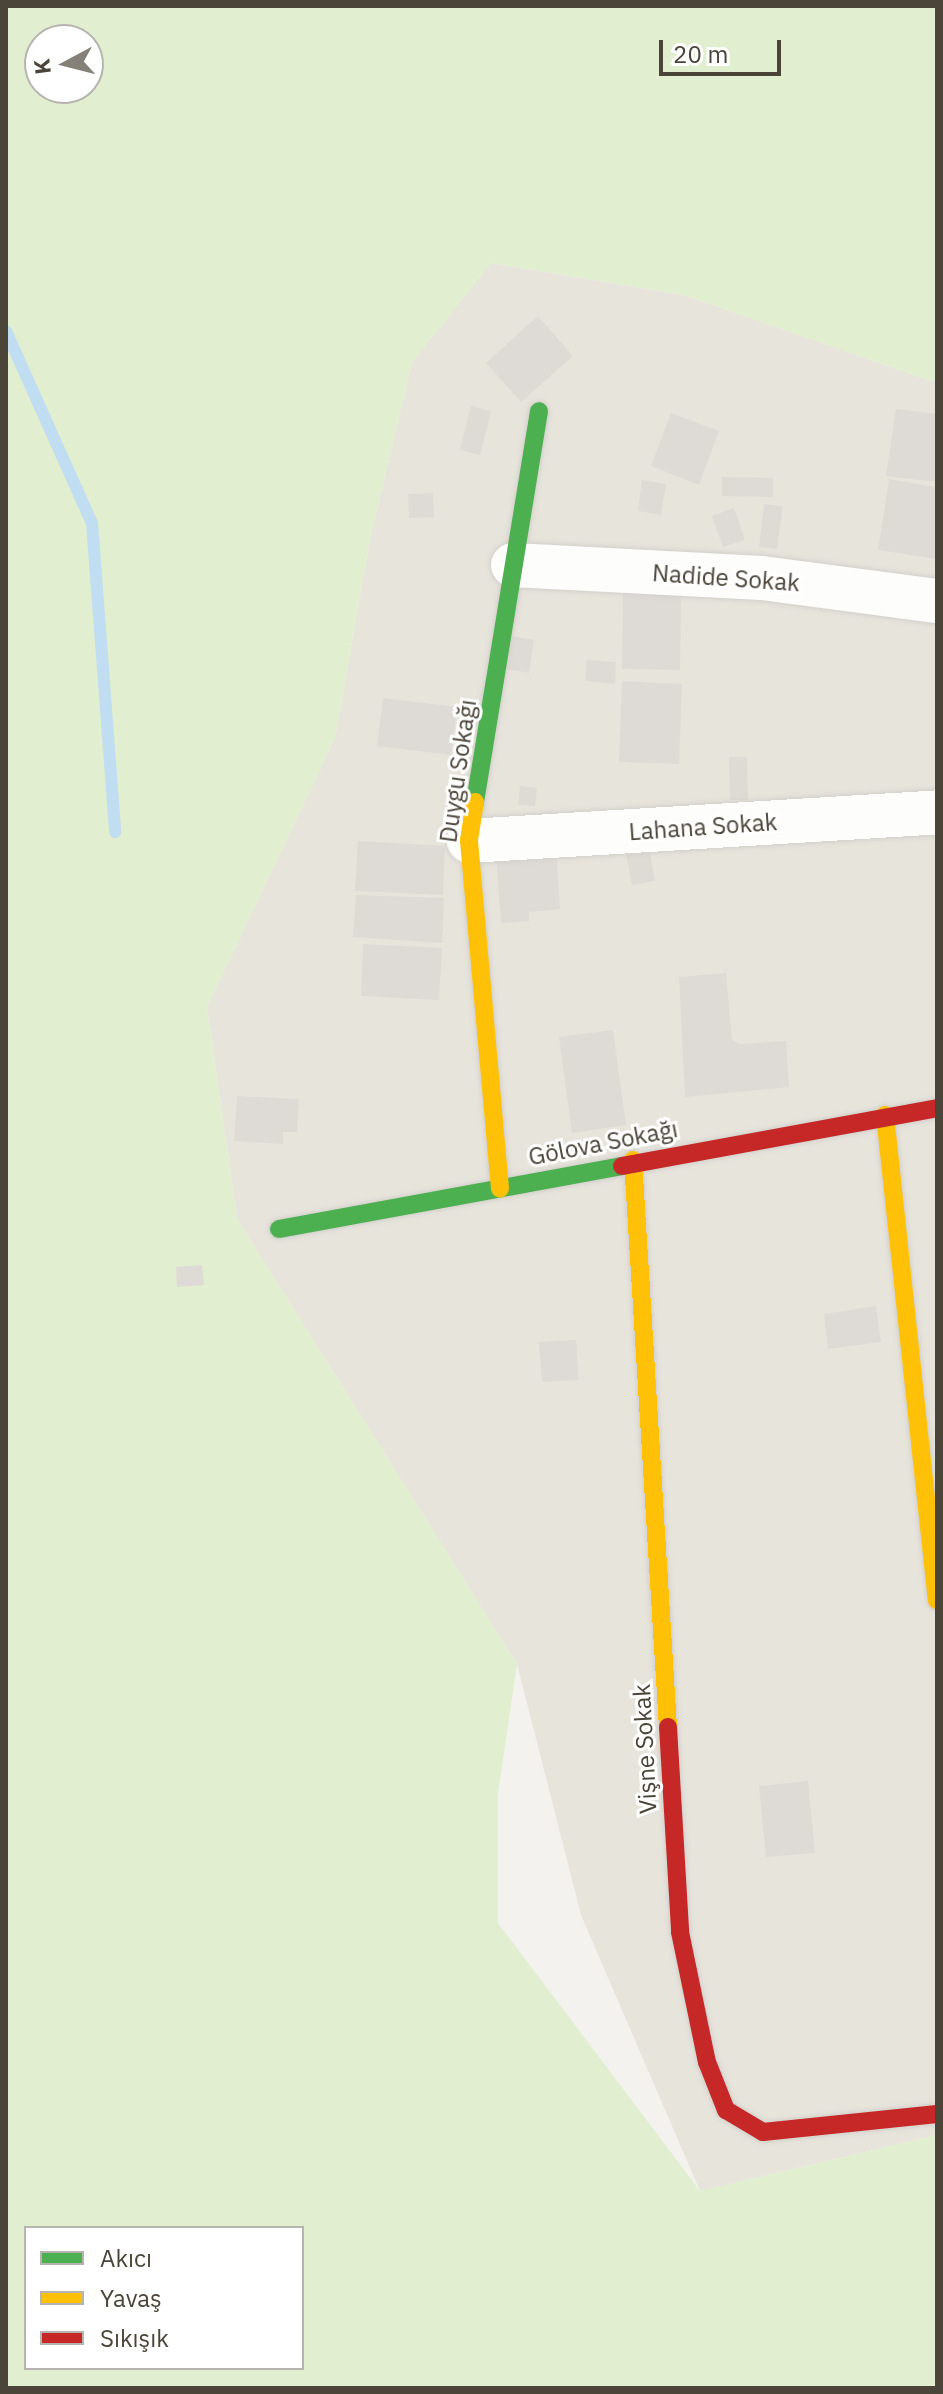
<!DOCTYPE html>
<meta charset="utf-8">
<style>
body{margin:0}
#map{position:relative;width:943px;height:2394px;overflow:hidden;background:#f4f2ee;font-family:"IBM Plex Sans",sans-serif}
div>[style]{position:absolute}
.residential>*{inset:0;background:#e7e4dc}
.green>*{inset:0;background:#e1eecf}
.stream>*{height:12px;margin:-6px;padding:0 6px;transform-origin:6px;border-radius:6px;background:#c0ddf1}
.building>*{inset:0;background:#dedbd6}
.roads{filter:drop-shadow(0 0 2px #d2d0cb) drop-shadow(0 0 2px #d2d0cb)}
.street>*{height:44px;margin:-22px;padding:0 22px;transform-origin:22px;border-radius:22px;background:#fdfdfc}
.fast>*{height:18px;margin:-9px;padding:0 9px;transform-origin:9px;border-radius:9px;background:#4caf50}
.slow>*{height:18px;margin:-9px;padding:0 9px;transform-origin:9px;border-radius:9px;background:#ffc107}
.jam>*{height:18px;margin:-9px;padding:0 9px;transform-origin:9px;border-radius:9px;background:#c62828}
span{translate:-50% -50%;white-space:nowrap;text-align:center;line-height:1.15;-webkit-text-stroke:6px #fff;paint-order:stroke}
.street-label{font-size:24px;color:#4b4439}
.frame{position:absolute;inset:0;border:8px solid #4b4439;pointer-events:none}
.legend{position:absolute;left:24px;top:2226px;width:280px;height:144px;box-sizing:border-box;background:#fff;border:2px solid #b7b4b0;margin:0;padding:10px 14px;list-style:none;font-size:24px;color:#4b4439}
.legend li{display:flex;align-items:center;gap:16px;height:40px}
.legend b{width:40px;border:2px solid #b7b4b0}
.north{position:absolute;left:24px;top:24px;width:80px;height:80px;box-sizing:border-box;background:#fff;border:2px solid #b7b4b0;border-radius:50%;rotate:263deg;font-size:22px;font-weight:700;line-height:32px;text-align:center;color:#4b4439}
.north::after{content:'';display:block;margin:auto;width:28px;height:36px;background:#868178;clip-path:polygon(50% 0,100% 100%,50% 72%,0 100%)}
.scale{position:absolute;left:659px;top:40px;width:122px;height:36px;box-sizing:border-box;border:4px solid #4b4439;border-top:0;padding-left:10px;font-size:24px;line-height:28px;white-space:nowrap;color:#4b4439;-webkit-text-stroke:6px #fff;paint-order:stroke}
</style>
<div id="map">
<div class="residential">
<div style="clip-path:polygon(491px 263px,684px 295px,937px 383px,937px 2135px,700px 2191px,581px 1915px,517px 1664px,237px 1219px,207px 1007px,335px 738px,370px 539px,412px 362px)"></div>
</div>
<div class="green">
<div style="clip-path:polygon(evenodd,6px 6px,937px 6px,937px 383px,684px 295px,491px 263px,412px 362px,370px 539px,335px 738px,207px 1007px,237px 1219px,517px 1664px,498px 1794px,498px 1923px,700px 2191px,937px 2135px,937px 2388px,6px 2388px,6px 6px,40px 40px,88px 40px,88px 88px,40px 88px,40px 40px,6px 6px,26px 2228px,302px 2228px,302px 2368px,26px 2368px,26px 2228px)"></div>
</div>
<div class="stream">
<div style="left:6px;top:331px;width:210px;rotate:65.9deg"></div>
<div style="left:92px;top:523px;width:310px;rotate:85.7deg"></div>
</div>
<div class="building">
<div style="clip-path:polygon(538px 316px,573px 356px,521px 402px,486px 363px)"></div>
<div style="clip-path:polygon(471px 406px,491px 411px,480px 455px,460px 450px)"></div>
<div style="clip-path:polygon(896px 409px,937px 414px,937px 482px,886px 476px)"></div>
<div style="clip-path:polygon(671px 413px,719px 431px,699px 485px,651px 466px)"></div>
<div style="clip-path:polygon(722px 477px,773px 478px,773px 497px,722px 496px)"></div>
<div style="clip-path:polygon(889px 479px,937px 487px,937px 559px,878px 550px)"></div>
<div style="clip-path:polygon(642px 480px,666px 484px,661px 515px,638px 511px)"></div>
<div style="clip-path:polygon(433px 493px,434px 517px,409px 518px,408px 494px)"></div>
<div style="clip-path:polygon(764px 504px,783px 506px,777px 549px,759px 547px)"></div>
<div style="clip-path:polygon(734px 508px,745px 540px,723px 547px,712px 516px)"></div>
<div style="clip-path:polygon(623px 591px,681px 592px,680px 670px,622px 669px)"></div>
<div style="clip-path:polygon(511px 636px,534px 640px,529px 673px,507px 669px)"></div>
<div style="clip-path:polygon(587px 660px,616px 662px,615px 684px,585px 681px)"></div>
<div style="clip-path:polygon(622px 681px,682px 684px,679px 764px,619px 762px)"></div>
<div style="clip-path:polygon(383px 698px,457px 707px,451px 755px,377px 746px)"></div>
<div style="clip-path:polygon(729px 757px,747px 757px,748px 800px,730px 800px)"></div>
<div style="clip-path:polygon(520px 786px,537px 788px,535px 806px,518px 805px)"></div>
<div style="clip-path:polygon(358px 841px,445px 846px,443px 895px,355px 891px)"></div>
<div style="clip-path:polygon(556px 848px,560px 909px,529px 912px,529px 921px,501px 923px,496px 853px)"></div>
<div style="clip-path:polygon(649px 849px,655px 881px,632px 885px,626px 853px)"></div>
<div style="clip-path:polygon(356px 895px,444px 898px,442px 943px,353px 937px)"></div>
<div style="clip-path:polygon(363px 944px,442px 948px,439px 1000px,361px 996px)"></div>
<div style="clip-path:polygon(726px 973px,732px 1040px,740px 1044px,786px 1041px,789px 1087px,685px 1097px,679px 977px)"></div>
<div style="clip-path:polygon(613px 1030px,626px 1125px,572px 1133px,559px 1037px)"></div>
<div style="clip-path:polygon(237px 1096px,299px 1099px,297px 1132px,283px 1132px,283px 1144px,234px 1141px)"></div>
<div style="clip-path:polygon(202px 1265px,204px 1285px,177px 1287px,176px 1267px)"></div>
<div style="clip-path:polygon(876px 1306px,881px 1342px,828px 1349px,824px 1314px)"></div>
<div style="clip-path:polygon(576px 1340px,579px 1380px,542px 1382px,539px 1342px)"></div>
<div style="clip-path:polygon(808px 1781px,815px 1853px,766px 1857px,759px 1786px)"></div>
</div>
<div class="roads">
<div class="street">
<div style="left:513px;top:565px;width:249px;rotate:3deg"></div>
<div style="left:762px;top:578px;width:177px;rotate:7.5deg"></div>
<div style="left:469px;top:841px;width:469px;rotate:-3.5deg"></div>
</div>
<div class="fast">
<div style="left:475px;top:802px;width:396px;rotate:-80.7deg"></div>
<div style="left:279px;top:1229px;width:349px;rotate:-10.4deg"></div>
</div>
<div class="slow">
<div style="left:475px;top:802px;width:39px;rotate:99deg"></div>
<div style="left:469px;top:841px;width:349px;rotate:84.9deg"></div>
<div style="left:885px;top:1115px;width:488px;rotate:83.9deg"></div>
<div style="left:633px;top:1160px;width:568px;rotate:86.47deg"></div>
</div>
<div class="jam">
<div style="left:622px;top:1166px;width:320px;rotate:-10.4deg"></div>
<div style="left:668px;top:1727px;width:205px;rotate:86.6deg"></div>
<div style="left:680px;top:1932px;width:133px;rotate:78.3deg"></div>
<div style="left:707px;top:2062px;width:52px;rotate:68.4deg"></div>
<div style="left:726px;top:2110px;width:43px;rotate:30.7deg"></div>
<div style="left:763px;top:2132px;width:175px;rotate:-5.9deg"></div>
</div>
</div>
<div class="street-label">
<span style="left:726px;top:578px;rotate:4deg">Nadide Sokak</span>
<span style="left:458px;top:771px;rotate:-82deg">Duygu Sokağı</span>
<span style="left:703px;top:827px;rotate:-4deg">Lahana Sokak</span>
<span style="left:603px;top:1143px;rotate:-11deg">Gölova Sokağı</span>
<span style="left:645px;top:1749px;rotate:-93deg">Vişne Sokak</span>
</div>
<div class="frame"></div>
<ul class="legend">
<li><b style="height:10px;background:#4caf50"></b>Akıcı</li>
<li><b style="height:10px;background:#ffc107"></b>Yavaş</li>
<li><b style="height:10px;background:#c62828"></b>Sıkışık</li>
</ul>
<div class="north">K</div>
<div class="scale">20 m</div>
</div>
